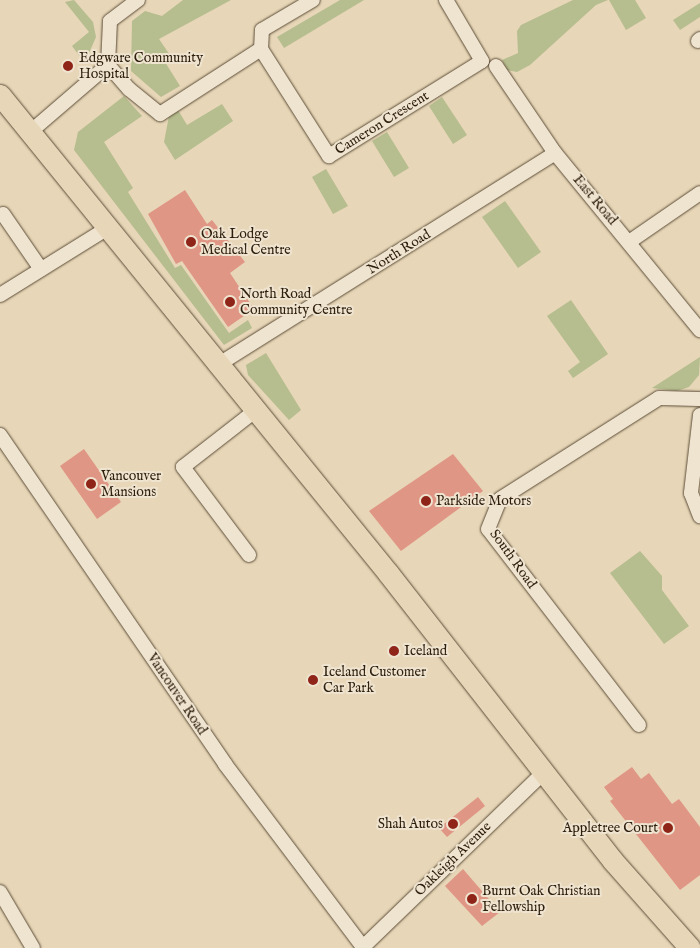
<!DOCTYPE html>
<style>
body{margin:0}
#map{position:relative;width:700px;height:948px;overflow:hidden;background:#e7d6b7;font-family:"IM FELL English",serif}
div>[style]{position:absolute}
.green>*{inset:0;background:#b6bd8e}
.building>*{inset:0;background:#e09685}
.roads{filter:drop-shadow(0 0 1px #5c4d38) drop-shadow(0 0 1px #5c4d38)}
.street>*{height:14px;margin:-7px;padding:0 7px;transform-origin:7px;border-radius:7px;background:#efe4d0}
.primary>*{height:21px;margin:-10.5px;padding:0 10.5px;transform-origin:10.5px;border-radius:10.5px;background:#e7d6b7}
.dots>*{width:14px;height:14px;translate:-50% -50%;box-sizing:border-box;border:2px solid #efe4d0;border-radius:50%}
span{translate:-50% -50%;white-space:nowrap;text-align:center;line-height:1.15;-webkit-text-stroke:4px #efe4d0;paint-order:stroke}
.poi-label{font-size:14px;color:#2e1f0d}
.left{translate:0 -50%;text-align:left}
.right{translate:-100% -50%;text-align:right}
.street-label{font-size:14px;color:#2e1f0d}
</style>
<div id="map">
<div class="green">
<div style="clip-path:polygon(74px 0,93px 22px,96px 37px,89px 53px,81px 58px,72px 46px,89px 32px,65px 2px)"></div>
<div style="clip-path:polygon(183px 0,231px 0,159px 39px,172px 58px,165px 62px,180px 86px,161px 97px,131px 71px,132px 21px,145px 11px,162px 16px)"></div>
<div style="clip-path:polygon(340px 0,364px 0,284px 48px,277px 37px)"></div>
<div style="clip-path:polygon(573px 0,608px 0,596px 5px,530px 65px,517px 72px,507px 70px,502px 60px,518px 53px,517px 31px,521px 25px)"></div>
<div style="clip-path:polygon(609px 0,635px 0,646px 18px,626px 30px)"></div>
<div style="clip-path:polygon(700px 3px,700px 17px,680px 30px,673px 20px)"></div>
<div style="clip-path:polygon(124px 96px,142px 116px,104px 142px,133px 188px,128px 192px,175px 268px,181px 265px,229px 333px,248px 320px,252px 328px,224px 345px,74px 150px,78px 132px)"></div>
<div style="clip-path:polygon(442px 97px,467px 135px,453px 144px,429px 106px)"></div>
<div style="clip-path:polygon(222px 104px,233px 121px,175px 160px,164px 142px,169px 116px,178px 110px,187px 125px)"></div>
<div style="clip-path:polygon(387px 132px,409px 168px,394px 177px,372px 141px)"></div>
<div style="clip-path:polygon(326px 169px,348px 206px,333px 214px,312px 177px)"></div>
<div style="clip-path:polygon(505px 201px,541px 252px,518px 268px,482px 217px)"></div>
<div style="clip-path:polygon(571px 300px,608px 354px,573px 378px,568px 371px,580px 362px,547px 316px)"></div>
<div style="clip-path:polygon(266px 353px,301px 410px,289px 420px,248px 375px,246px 365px)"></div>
<div style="clip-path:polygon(700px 357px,699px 375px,689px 387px,677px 391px,652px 388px)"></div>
<div style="clip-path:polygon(640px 551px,662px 576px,662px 590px,689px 626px,664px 644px,610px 573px)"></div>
</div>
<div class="building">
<div style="clip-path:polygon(185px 190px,207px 224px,212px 220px,245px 262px,230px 273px,254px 309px,228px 327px,182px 261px,176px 264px,148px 214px)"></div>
<div style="clip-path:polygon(84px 449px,121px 502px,97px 519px,60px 466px)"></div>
<div style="clip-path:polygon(453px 454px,483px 491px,401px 551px,369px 511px)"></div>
<div style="clip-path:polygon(632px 767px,641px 779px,649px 773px,672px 804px,679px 799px,700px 827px,700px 875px,680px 890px,610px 801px,613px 799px,604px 787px)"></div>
<div style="clip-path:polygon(478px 797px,485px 806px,447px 837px,439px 828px)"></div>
<div style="clip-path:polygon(463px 869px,500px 912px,482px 926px,445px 886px)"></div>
</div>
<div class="roads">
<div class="street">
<div style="left:698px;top:41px;width:3px;rotate:-45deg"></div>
<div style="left:261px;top:49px;width:127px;rotate:57.6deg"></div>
<div style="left:329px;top:156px;width:180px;rotate:-31.8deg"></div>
<div style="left:482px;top:61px;width:71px;rotate:-120.5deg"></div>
<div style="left:108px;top:65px;width:32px;rotate:49deg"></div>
<div style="left:129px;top:89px;width:40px;rotate:39deg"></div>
<div style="left:160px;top:114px;width:120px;rotate:-32.8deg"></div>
<div style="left:261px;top:49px;width:19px;rotate:-87deg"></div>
<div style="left:262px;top:30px;width:59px;rotate:-30.5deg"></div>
<div style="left:496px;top:66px;width:105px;rotate:55.9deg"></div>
<div style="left:555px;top:153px;width:229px;rotate:50.7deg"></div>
<div style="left:29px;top:133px;width:104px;rotate:-40.7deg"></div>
<div style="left:108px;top:65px;width:44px;rotate:-87.4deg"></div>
<div style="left:110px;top:21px;width:35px;rotate:-37deg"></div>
<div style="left:3px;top:214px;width:67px;rotate:55.4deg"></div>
<div style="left:629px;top:242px;width:86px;rotate:-34.6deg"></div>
<div style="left:0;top:295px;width:125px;rotate:-31.9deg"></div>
<div style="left:216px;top:366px;width:400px;rotate:-32.1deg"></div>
<div style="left:700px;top:415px;width:79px;rotate:96.6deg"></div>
<div style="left:691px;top:493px;width:25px;rotate:69deg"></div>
<div style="left:0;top:435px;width:399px;rotate:55.6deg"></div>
<div style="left:225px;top:764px;width:229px;rotate:53deg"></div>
<div style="left:249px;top:555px;width:110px;rotate:-126.9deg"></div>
<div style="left:183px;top:467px;width:91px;rotate:-37.9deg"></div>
<div style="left:639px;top:725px;width:247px;rotate:-127.6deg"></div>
<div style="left:488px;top:529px;width:32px;rotate:-68deg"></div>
<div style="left:500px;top:499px;width:188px;rotate:-32.4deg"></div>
<div style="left:659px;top:398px;width:41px;rotate:1.4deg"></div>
<div style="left:0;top:892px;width:65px;rotate:59.5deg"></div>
<div style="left:362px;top:948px;width:255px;rotate:-44deg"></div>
</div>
<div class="primary">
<div style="left:0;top:95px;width:616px;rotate:50.93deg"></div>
<div style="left:388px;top:573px;width:365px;rotate:52deg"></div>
<div style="left:613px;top:861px;width:116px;rotate:48.5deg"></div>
</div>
</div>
<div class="dots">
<div style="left:68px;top:66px;background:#8f2418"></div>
<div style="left:191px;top:242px;background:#8f2418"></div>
<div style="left:230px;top:302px;background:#8f2418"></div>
<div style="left:91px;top:484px;background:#8f2418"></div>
<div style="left:426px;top:501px;background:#8f2418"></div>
<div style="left:394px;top:651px;background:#8f2418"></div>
<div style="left:313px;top:680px;background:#8f2418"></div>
<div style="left:453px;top:824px;background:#8f2418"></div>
<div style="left:668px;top:828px;background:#8f2418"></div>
<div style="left:472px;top:899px;background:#8f2418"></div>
</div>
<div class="poi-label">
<span class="left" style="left:79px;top:66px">Edgware Community<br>Hospital</span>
<span class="left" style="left:201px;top:242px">Oak Lodge<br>Medical Centre</span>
<span class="left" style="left:240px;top:302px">North Road<br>Community Centre</span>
<span class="left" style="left:101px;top:484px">Vancouver<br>Mansions</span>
<span class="left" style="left:436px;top:501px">Parkside Motors</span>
<span class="left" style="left:404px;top:651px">Iceland</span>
<span class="left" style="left:323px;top:680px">Iceland Customer<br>Car Park</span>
<span class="right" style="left:443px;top:824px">Shah Autos</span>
<span class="right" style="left:658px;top:828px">Appletree Court</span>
<span class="left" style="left:482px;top:899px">Burnt Oak Christian<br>Fellowship</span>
</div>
<div class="street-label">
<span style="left:382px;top:123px;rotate:-32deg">Cameron Crescent</span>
<span style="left:595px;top:200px;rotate:50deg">East Road</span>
<span style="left:399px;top:252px;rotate:-32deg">North Road</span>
<span style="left:513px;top:559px;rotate:54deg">South Road</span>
<span style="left:177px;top:694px;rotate:56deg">Vancouver Road</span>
<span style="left:453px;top:859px;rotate:-44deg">Oakleigh Avenue</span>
</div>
</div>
